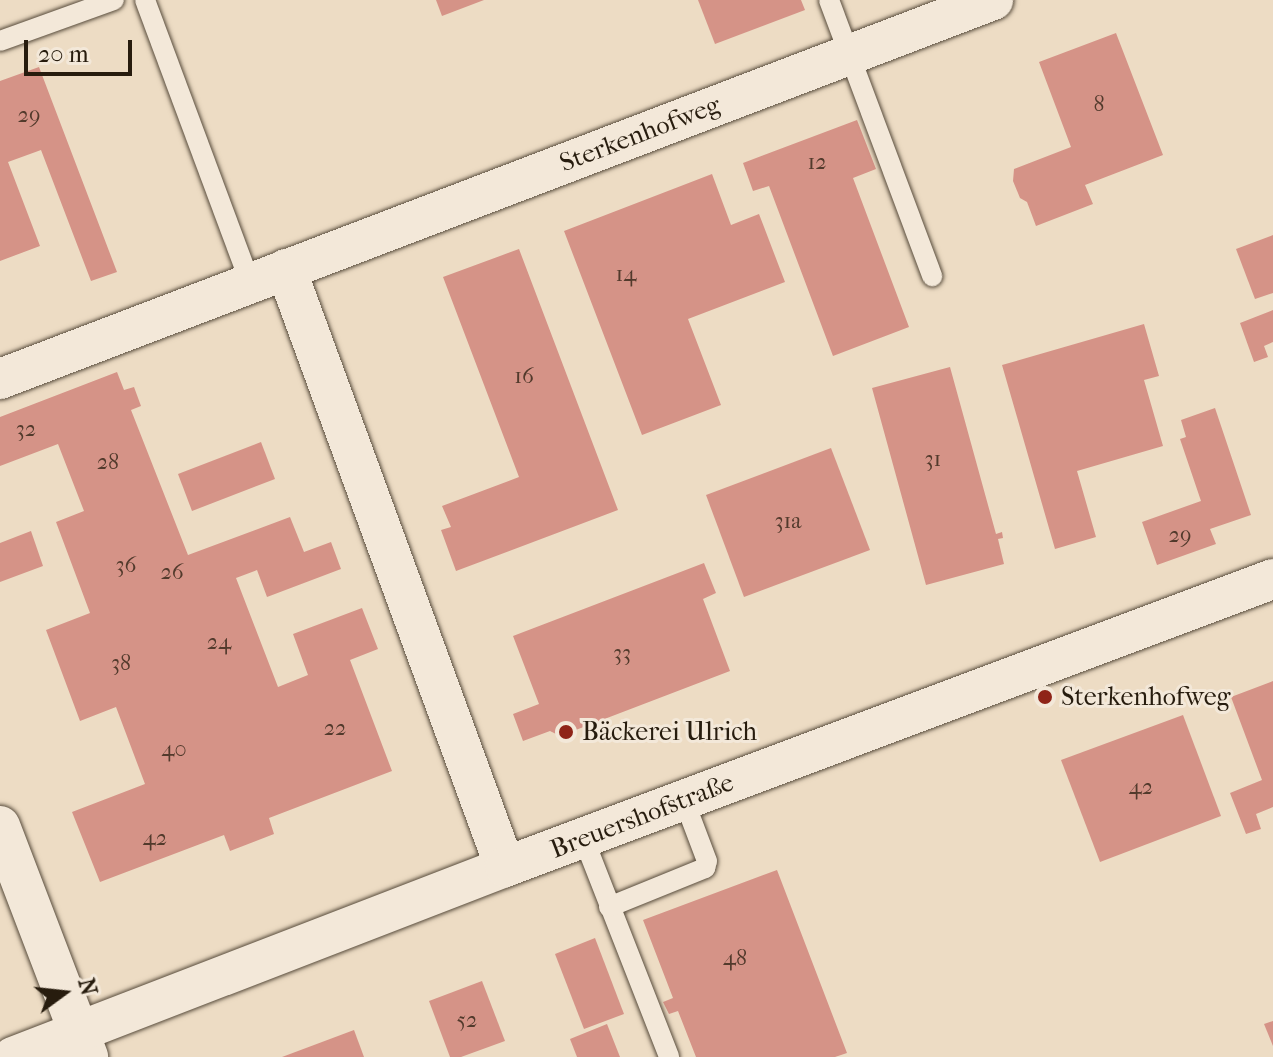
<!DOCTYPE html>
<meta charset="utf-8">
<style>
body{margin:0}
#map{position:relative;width:1273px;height:1057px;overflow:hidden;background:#eddcc4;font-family:"IM FELL French Canon",serif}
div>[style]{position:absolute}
.building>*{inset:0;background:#d59387}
.roads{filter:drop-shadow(0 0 2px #584c3c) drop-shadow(0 0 2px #584c3c)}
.lane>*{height:20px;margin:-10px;padding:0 10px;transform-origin:10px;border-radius:10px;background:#f3e8d9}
.street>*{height:40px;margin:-20px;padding:0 20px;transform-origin:20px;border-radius:20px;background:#f3e8d9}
.dots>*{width:22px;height:22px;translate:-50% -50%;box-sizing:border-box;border:4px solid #f3e8d9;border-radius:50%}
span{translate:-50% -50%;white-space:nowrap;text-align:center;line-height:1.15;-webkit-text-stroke:6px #f3e8d9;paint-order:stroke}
.number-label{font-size:22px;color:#523a2c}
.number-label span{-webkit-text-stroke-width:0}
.street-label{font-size:26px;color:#271c0e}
.poi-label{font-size:26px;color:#271c0e}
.left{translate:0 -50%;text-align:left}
.north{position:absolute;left:24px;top:953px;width:80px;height:80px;-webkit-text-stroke:6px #f3e8d9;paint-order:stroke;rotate:75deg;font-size:22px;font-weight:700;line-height:32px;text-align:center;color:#271c0e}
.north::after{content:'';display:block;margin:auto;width:28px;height:36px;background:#271c0e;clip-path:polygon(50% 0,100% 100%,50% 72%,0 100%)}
.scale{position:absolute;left:24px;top:40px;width:108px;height:36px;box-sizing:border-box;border:4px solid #271c0e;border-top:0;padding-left:10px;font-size:24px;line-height:28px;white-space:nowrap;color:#271c0e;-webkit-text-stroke:6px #f3e8d9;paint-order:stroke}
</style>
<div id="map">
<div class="building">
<div style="clip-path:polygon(436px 0,484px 0,442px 16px)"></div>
<div style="clip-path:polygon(698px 0,801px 0,805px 10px,715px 44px)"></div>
<div style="clip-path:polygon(1116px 33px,1163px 155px,1085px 185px,1093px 204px,1036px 226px,1027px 202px,1020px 198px,1013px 181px,1014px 169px,1071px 147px,1039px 62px)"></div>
<div style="clip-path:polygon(39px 67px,117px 272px,91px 281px,41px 150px,8px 162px,40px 246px,0 261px,0 81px)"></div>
<div style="clip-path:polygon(857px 120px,876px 169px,853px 178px,909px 327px,833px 356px,769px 186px,753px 191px,743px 163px)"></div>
<div style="clip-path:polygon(712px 174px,731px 225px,759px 214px,785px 282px,688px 319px,721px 405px,642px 435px,564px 231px)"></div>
<div style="clip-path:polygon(1273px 235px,1273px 293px,1255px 299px,1236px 249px)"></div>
<div style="clip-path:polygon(519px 249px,618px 510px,456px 571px,441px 530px,451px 527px,442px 506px,519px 477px,443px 277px)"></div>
<div style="clip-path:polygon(1273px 310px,1273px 342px,1264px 346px,1268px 357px,1254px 362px,1240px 323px)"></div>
<div style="clip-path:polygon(1144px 324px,1159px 376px,1144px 380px,1163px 446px,1077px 471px,1096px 537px,1055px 549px,1002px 365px)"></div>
<div style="clip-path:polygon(950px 367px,996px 534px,1002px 532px,1003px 538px,998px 539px,1004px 564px,926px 585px,872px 388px)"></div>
<div style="clip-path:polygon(117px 372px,124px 390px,134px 387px,141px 406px,131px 410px,188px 555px,290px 517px,304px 552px,331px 542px,341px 569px,267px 597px,257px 570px,236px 578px,278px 687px,308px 675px,293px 634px,362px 608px,378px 649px,350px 660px,392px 771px,269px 818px,274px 834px,230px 851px,224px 835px,100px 882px,72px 812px,145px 784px,116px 707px,80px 721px,46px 630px,90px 613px,56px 522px,84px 511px,58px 444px,0 466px,0 417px)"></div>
<div style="clip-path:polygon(1215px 408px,1251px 515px,1210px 529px,1216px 544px,1157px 565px,1142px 522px,1201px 501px,1180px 439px,1186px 437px,1181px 420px)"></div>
<div style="clip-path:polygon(261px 442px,275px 479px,192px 511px,178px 474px)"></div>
<div style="clip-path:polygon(831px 448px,870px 550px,744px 597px,706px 495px)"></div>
<div style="clip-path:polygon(31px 531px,43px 566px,0 582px,0 543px)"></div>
<div style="clip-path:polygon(704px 563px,716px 593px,703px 599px,730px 671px,560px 736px,550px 731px,523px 741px,513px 714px,539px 704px,513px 636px)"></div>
<div style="clip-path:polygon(1273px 681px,1273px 807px,1256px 814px,1261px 829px,1246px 834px,1230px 793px,1262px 780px,1231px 697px)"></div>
<div style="clip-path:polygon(1183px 715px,1221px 816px,1100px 862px,1061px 760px)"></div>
<div style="clip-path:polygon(777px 870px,847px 1053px,835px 1057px,696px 1057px,678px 1011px,669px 1014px,663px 1002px,673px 998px,643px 920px)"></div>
<div style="clip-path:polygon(595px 938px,624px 1014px,584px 1029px,555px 954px)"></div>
<div style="clip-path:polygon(482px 981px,505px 1041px,461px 1057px,450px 1057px,429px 1001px)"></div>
<div style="clip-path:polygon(1273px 1021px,1273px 1046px,1264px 1024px)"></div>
<div style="clip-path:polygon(607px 1024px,620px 1057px,577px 1057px,570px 1039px)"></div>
<div style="clip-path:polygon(354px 1030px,364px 1057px,282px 1057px)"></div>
</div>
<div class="roads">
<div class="lane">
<div style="left:145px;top:0;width:302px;rotate:69.6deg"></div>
<div style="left:829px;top:0;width:295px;rotate:69.5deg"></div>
<div style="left:0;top:41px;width:121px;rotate:-19.8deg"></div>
<div style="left:583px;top:837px;width:236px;rotate:68.6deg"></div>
<div style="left:609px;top:907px;width:104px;rotate:-22.1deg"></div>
<div style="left:705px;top:868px;width:7px;rotate:-74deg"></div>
<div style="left:707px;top:861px;width:65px;rotate:-110.7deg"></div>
</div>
<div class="street">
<div style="left:286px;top:269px;width:637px;rotate:69.89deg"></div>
<div style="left:0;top:379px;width:1063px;rotate:-20.89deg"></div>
<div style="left:0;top:826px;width:247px;rotate:69.1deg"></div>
<div style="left:13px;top:1057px;width:527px;rotate:-21.12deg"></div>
<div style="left:505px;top:867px;width:820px;rotate:-20.56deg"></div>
</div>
</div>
<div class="dots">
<div style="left:1045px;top:697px;background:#8f2418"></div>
<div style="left:566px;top:732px;background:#8f2418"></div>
</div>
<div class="number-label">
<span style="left:1099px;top:105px">8</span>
<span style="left:29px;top:116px">29</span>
<span style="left:817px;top:163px">12</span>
<span style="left:626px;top:275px">14</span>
<span style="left:524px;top:377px">16</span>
<span style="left:26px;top:430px">32</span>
<span style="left:933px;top:460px">31</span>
<span style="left:108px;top:463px">28</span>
<span style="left:788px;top:522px">31a</span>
<span style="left:1180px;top:536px">29</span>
<span style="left:126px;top:566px">36</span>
<span style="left:172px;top:573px">26</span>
<span style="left:219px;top:643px">24</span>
<span style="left:622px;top:654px">33</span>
<span style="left:121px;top:664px">38</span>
<span style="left:335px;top:729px">22</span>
<span style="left:174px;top:750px">40</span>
<span style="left:1141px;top:788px">42</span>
<span style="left:155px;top:839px">42</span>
<span style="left:735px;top:959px">48</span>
<span style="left:467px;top:1021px">52</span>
</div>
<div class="street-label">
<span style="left:640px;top:134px;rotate:-21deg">Sterkenhofweg</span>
<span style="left:642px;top:816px;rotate:-21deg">Breuershofstraße</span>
</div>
<div class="poi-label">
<span class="left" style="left:1061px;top:697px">Sterkenhofweg</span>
<span class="left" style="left:582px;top:732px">Bäckerei Ulrich</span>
</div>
<div class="north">N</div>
<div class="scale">20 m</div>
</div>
